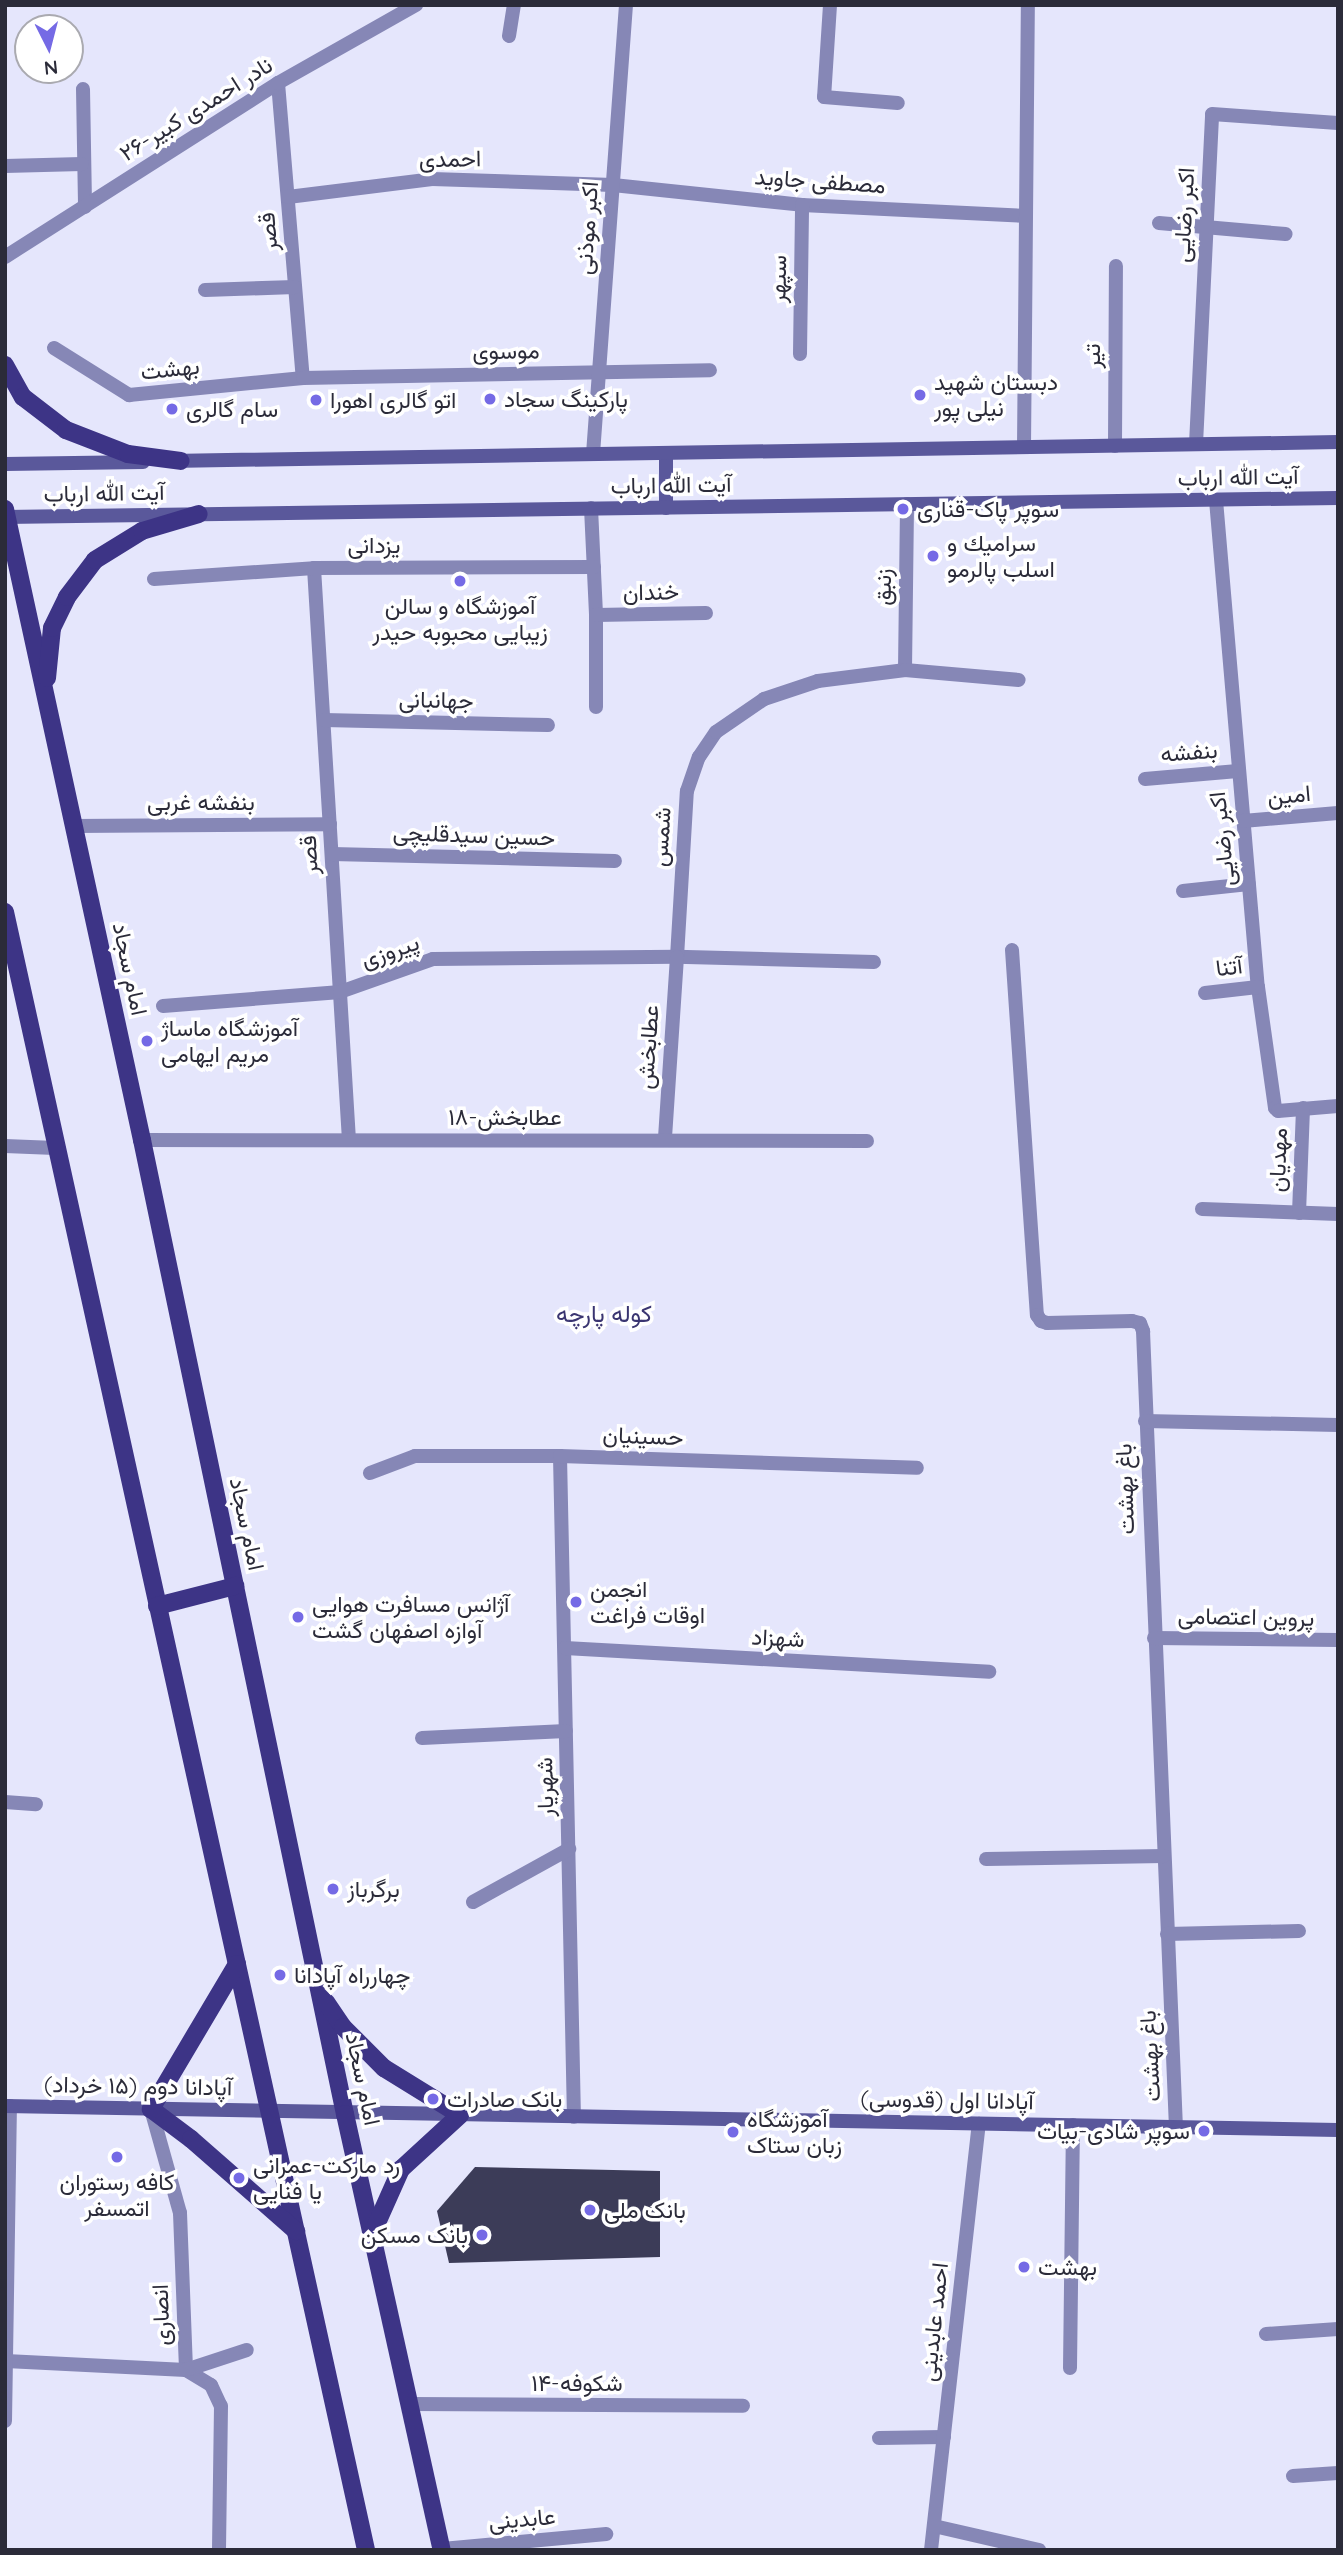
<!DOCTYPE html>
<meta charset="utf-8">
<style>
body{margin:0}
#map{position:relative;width:1343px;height:2555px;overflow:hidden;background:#e5e6fc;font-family:Quicksand,Vazirmatn,sans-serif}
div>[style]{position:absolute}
.building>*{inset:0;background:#3c3c58}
.street>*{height:14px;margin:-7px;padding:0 7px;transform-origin:7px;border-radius:7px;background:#8687b6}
.secondary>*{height:14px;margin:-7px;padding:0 7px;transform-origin:7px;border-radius:7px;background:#5a589b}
.primary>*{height:18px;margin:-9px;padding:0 9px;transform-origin:9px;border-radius:9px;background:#3d3486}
.dots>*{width:19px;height:19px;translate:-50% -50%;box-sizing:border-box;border:4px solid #fff;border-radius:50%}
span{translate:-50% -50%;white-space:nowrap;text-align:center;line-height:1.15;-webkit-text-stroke:7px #fff;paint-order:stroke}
.street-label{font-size:23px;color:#2b2b39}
.poi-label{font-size:23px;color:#2b2b39}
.left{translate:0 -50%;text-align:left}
.right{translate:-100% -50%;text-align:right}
.neighbourhood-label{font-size:24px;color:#3a3571}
.frame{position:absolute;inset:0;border:7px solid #2b2b39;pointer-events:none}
.north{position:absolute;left:14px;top:14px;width:70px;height:70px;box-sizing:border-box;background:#fff;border:2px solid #aaaab0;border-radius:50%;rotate:174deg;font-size:19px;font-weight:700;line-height:28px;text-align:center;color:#2b2b39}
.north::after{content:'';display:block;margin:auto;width:24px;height:32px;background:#756ae5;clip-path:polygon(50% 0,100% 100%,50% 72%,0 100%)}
</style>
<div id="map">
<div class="building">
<div style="clip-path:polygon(475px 2167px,660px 2171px,660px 2257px,449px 2263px,437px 2211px)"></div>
</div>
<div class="street">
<div style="left:830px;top:5px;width:92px;rotate:93.7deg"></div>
<div style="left:824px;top:97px;width:74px;rotate:4.6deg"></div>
<div style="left:509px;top:36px;width:31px;rotate:-81deg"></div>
<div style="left:278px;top:83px;width:296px;rotate:85.2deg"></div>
<div style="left:83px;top:89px;width:118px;rotate:89deg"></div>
<div style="left:5px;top:166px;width:77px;rotate:-1.5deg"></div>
<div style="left:288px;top:197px;width:145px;rotate:-7.1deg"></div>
<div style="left:432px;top:179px;width:181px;rotate:1.9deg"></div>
<div style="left:613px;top:185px;width:190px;rotate:6deg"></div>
<div style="left:802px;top:205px;width:222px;rotate:2.8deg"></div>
<div style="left:1159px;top:223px;width:127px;rotate:5deg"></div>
<div style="left:5px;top:257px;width:324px;rotate:-32.5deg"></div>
<div style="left:278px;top:83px;width:159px;rotate:-29.5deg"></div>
<div style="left:205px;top:290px;width:90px;rotate:-1.9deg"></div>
<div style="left:54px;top:348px;width:89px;rotate:32.1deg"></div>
<div style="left:129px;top:395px;width:175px;rotate:-5.6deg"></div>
<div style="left:303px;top:378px;width:407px;rotate:-1.1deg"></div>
<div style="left:800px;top:354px;width:149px;rotate:-89.2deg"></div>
<div style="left:1196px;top:444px;width:330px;rotate:-87.2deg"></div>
<div style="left:1212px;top:114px;width:126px;rotate:4.1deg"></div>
<div style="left:1115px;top:446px;width:180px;rotate:-89.7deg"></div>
<div style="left:1024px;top:447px;width:442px;rotate:-89.5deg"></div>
<div style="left:593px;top:454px;width:450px;rotate:-85.8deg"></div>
<div style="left:1216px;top:500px;width:489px;rotate:85.1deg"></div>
<div style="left:1258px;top:987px;width:122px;rotate:82deg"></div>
<div style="left:1275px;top:1108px;width:4px;rotate:45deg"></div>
<div style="left:1278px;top:1111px;width:60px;rotate:-4.8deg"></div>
<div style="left:591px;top:508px;width:107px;rotate:87.3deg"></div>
<div style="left:596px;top:615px;width:92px;rotate:90deg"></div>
<div style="left:314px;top:568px;width:573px;rotate:86.5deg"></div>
<div style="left:154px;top:579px;width:160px;rotate:-3.9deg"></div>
<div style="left:314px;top:568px;width:280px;rotate:-0.2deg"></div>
<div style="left:596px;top:615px;width:110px;rotate:-1deg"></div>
<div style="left:905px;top:670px;width:166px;rotate:-89.3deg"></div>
<div style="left:324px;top:720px;width:224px;rotate:1.3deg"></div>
<div style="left:1145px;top:779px;width:93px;rotate:-4.9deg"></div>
<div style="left:1243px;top:821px;width:95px;rotate:-4.8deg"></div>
<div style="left:73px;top:826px;width:257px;rotate:-0.4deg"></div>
<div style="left:332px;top:854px;width:283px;rotate:1.4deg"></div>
<div style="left:1183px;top:891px;width:66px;rotate:-6.1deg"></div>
<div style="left:1012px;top:950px;width:366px;rotate:86.1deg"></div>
<div style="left:1037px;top:1315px;width:7px;rotate:56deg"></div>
<div style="left:1041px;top:1321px;width:6px;rotate:18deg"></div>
<div style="left:1047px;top:1323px;width:85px;rotate:-1.3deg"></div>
<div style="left:1132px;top:1321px;width:8px;rotate:14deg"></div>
<div style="left:1140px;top:1323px;width:9px;rotate:69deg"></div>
<div style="left:1143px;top:1331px;width:797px;rotate:87.63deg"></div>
<div style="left:874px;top:962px;width:197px;rotate:-178.5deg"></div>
<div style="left:677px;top:957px;width:166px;rotate:-86.6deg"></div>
<div style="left:687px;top:791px;width:36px;rotate:-71deg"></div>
<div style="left:699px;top:757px;width:30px;rotate:-56deg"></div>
<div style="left:716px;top:732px;width:58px;rotate:-34.5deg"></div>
<div style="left:764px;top:699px;width:57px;rotate:-18.4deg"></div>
<div style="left:818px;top:681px;width:88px;rotate:-7.2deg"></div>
<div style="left:905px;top:670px;width:114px;rotate:5deg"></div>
<div style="left:1205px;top:993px;width:53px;rotate:-6.5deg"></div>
<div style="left:163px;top:1006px;width:178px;rotate:-4.5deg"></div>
<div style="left:340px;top:992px;width:99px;rotate:-19.5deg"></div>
<div style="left:433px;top:959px;width:244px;rotate:-0.5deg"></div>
<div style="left:677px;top:957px;width:183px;rotate:93.8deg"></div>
<div style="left:142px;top:1140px;width:725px;rotate:0.08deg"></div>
<div style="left:5px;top:1146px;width:50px;rotate:2.3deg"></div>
<div style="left:1202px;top:1209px;width:136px;rotate:2.1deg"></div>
<div style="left:1299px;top:1213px;width:105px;rotate:-87.8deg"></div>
<div style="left:1145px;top:1421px;width:193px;rotate:1.2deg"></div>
<div style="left:560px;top:1456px;width:661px;rotate:88.79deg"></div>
<div style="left:370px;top:1473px;width:48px;rotate:-20.7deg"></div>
<div style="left:415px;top:1456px;width:145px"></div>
<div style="left:560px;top:1456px;width:357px;rotate:1.9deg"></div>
<div style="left:1154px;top:1638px;width:184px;rotate:0.6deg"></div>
<div style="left:565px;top:1648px;width:425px;rotate:3.2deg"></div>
<div style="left:422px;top:1738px;width:144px;rotate:-2.8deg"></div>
<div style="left:5px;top:1802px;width:31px;rotate:4deg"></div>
<div style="left:986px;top:1859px;width:178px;rotate:-1deg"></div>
<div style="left:473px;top:1902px;width:110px;rotate:-28.9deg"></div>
<div style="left:1167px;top:1934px;width:132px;rotate:-1.3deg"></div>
<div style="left:151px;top:2109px;width:108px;rotate:74.4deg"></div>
<div style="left:180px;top:2213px;width:157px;rotate:87.8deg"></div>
<div style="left:186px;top:2370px;width:29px;rotate:31deg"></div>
<div style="left:211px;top:2385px;width:23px;rotate:65deg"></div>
<div style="left:221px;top:2406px;width:144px;rotate:90.8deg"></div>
<div style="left:1266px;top:2334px;width:72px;rotate:-4deg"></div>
<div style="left:6px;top:2361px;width:180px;rotate:2.9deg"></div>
<div style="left:186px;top:2370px;width:64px;rotate:-18.2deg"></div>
<div style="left:1070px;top:2368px;width:243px;rotate:-89.3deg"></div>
<div style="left:410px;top:2404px;width:333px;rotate:0.3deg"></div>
<div style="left:5px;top:2421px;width:315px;rotate:-89.1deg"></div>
<div style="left:879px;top:2438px;width:65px;rotate:-0.9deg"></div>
<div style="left:1293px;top:2476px;width:45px;rotate:-3.8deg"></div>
<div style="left:934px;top:2526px;width:108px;rotate:12.9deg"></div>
<div style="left:442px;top:2549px;width:165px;rotate:-5.2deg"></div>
<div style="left:931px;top:2550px;width:429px;rotate:-83.6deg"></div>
</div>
<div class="secondary">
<div style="left:666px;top:453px;width:55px;rotate:90deg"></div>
<div style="left:170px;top:461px;width:1168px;rotate:-0.93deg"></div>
<div style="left:5px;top:464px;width:138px;rotate:-0.8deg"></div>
<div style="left:5px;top:517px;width:1333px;rotate:-0.82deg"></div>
<div style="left:5px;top:2106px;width:1333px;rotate:1.03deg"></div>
</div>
<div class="primary">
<div style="left:5px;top:365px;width:37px;rotate:61deg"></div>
<div style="left:23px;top:397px;width:54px;rotate:37.5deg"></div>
<div style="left:66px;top:430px;width:66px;rotate:21.2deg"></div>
<div style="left:128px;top:454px;width:53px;rotate:7.5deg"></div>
<div style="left:5px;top:509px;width:646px;rotate:77.75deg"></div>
<div style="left:142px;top:1140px;width:995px;rotate:78.23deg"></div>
<div style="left:345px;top:2114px;width:447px;rotate:77.5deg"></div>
<div style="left:47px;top:678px;width:50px;rotate:-84.3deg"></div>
<div style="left:52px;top:628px;width:34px;rotate:-64deg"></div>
<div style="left:67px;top:597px;width:46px;rotate:-52.9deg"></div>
<div style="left:95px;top:560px;width:55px;rotate:-31.7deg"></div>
<div style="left:142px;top:531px;width:59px;rotate:-16.6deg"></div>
<div style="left:5px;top:912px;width:1677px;rotate:77.57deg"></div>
<div style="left:157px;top:1606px;width:81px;rotate:-14.4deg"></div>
<div style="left:237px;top:1964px;width:169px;rotate:120.7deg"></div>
<div style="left:151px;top:2109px;width:50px;rotate:36.9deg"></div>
<div style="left:191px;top:2139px;width:140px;rotate:41.2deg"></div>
<div style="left:326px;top:2002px;width:30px;rotate:56deg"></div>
<div style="left:343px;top:2027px;width:58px;rotate:45deg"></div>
<div style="left:384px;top:2068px;width:89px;rotate:31.7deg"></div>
<div style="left:460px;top:2115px;width:80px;rotate:137.5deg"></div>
<div style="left:401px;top:2169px;width:71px;rotate:114deg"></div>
</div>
<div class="dots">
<div style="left:920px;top:395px;background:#756ae5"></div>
<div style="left:490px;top:399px;background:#756ae5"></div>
<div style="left:316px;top:400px;background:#756ae5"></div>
<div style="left:172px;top:409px;background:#756ae5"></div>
<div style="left:903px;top:509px;background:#756ae5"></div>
<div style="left:933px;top:556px;background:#756ae5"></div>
<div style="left:460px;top:581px;background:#756ae5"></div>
<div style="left:147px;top:1041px;background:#756ae5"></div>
<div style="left:576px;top:1602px;background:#756ae5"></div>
<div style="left:298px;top:1617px;background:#756ae5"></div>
<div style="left:333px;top:1889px;background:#756ae5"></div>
<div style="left:280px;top:1975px;background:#756ae5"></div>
<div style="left:433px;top:2099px;background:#756ae5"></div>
<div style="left:1204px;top:2131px;background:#756ae5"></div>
<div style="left:733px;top:2132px;background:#756ae5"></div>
<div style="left:117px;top:2157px;background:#756ae5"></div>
<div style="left:239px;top:2178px;background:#756ae5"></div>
<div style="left:590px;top:2210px;background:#756ae5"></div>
<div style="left:482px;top:2235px;background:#756ae5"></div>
<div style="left:1024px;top:2267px;background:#756ae5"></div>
</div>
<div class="street-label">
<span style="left:196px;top:109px;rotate:-32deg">۲۶-نادر احمدی کبیر</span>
<span style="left:450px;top:159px;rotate:-1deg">احمدی</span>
<span style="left:820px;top:181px;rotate:4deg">مصطفی جاوید</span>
<span style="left:1184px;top:215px;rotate:-87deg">اکبر رضایی</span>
<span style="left:587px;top:228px;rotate:-86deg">اکبر موذنی</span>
<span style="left:268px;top:232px;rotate:-95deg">قصر</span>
<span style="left:778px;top:279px;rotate:-89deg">سپهر</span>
<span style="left:506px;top:351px;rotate:-1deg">موسوی</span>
<span style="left:1092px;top:356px;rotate:-90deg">تیر</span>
<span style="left:170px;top:369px;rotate:-6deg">بهشت</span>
<span style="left:1238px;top:477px;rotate:-1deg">آیت الله ارباب</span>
<span style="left:671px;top:485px;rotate:-1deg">آیت الله ارباب</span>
<span style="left:104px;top:493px;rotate:-1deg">آیت الله ارباب</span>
<span style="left:374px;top:545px">یزدانی</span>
<span style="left:883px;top:587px;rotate:-89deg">زنبق</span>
<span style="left:651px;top:592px;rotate:-1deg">خندان</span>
<span style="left:436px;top:700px;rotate:1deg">جهانبانی</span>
<span style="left:1189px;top:752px;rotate:-4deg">بنفشه</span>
<span style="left:1289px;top:795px;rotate:-5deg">امین</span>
<span style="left:201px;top:802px">بنفشه غربی</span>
<span style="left:474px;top:835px;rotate:2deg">حسین سیدقلیچی</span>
<span style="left:661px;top:837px;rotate:-86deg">شمس</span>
<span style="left:1222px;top:839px;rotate:-96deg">اکبر رضایی</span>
<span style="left:309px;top:855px;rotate:-93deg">قصر</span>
<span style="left:390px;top:951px;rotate:-19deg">پیروزی</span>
<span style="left:1229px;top:967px;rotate:-7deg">آتنا</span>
<span style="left:130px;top:969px;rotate:78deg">امام سجاد</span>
<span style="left:648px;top:1047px;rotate:-86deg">عطابخش</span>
<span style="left:505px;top:1117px">۱۸-عطابخش</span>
<span style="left:1278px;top:1160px;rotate:-88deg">مهدیان</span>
<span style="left:643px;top:1436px;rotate:2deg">حسینیان</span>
<span style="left:1125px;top:1489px;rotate:-92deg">باغ بهشت</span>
<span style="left:247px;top:1524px;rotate:78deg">امام سجاد</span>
<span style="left:1246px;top:1617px;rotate:1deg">پروین اعتصامی</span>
<span style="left:778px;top:1638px;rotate:3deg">شهزاد</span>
<span style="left:545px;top:1787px;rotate:-91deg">شهریار</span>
<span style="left:1150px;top:2056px;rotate:-93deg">باغ بهشت</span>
<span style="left:363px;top:2079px;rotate:78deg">امام سجاد</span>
<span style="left:138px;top:2086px;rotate:1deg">آپادانا دوم (۱۵ خرداد)</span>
<span style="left:947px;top:2100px;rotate:1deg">آپادانا اول (قدوسی)</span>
<span style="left:161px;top:2315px;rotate:-92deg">انصاری</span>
<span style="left:934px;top:2322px;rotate:-84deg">احمد عابدینی</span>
<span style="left:577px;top:2383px">۱۴-شکوفه</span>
<span style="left:522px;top:2519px;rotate:-5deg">عابدینی</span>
</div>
<div class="poi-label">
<span class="left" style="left:934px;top:395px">دبستان شهید<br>نیلی پور</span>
<span class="left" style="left:504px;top:399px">پارکینگ سجاد</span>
<span class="left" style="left:330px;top:400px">اتو گالری اهورا</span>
<span class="left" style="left:186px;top:409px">سام گالری</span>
<span class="left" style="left:917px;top:509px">سوپر پاک-قناری</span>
<span class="left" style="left:947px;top:556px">سراميك و<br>اسلب پالرمو</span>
<span style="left:460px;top:619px">آموزشگاه و سالن<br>زیبایی محبوبه حیدر</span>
<span class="left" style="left:161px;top:1041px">آموزشگاه ماساژ<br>مریم ایهامی</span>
<span class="left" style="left:590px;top:1602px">انجمن<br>اوقات فراغت</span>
<span class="left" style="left:312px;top:1617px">آژانس مسافرت هوایی<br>آوازه اصفهان گشت</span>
<span class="left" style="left:347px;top:1889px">برگرباز</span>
<span class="left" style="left:294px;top:1975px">چهارراه آپادانا</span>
<span class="left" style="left:447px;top:2099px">بانک صادرات</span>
<span class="left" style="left:747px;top:2132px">آموزشگاه<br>زبان ستاک</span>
<span class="right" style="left:1190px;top:2131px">سوپر شادی-بیات</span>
<span class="left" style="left:253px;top:2178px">رد مارکت-عمرانی<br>یا فنایی</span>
<span style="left:117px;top:2195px">كافه رستوران<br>اتمسفر</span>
<span class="left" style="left:604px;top:2210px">بانک ملی</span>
<span class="right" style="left:468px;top:2235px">بانک مسکن</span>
<span class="left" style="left:1038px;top:2267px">بهشت</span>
</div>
<div class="neighbourhood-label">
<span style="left:604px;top:1314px">کوله پارچه</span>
</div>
<div class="frame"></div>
<div class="north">N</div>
</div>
